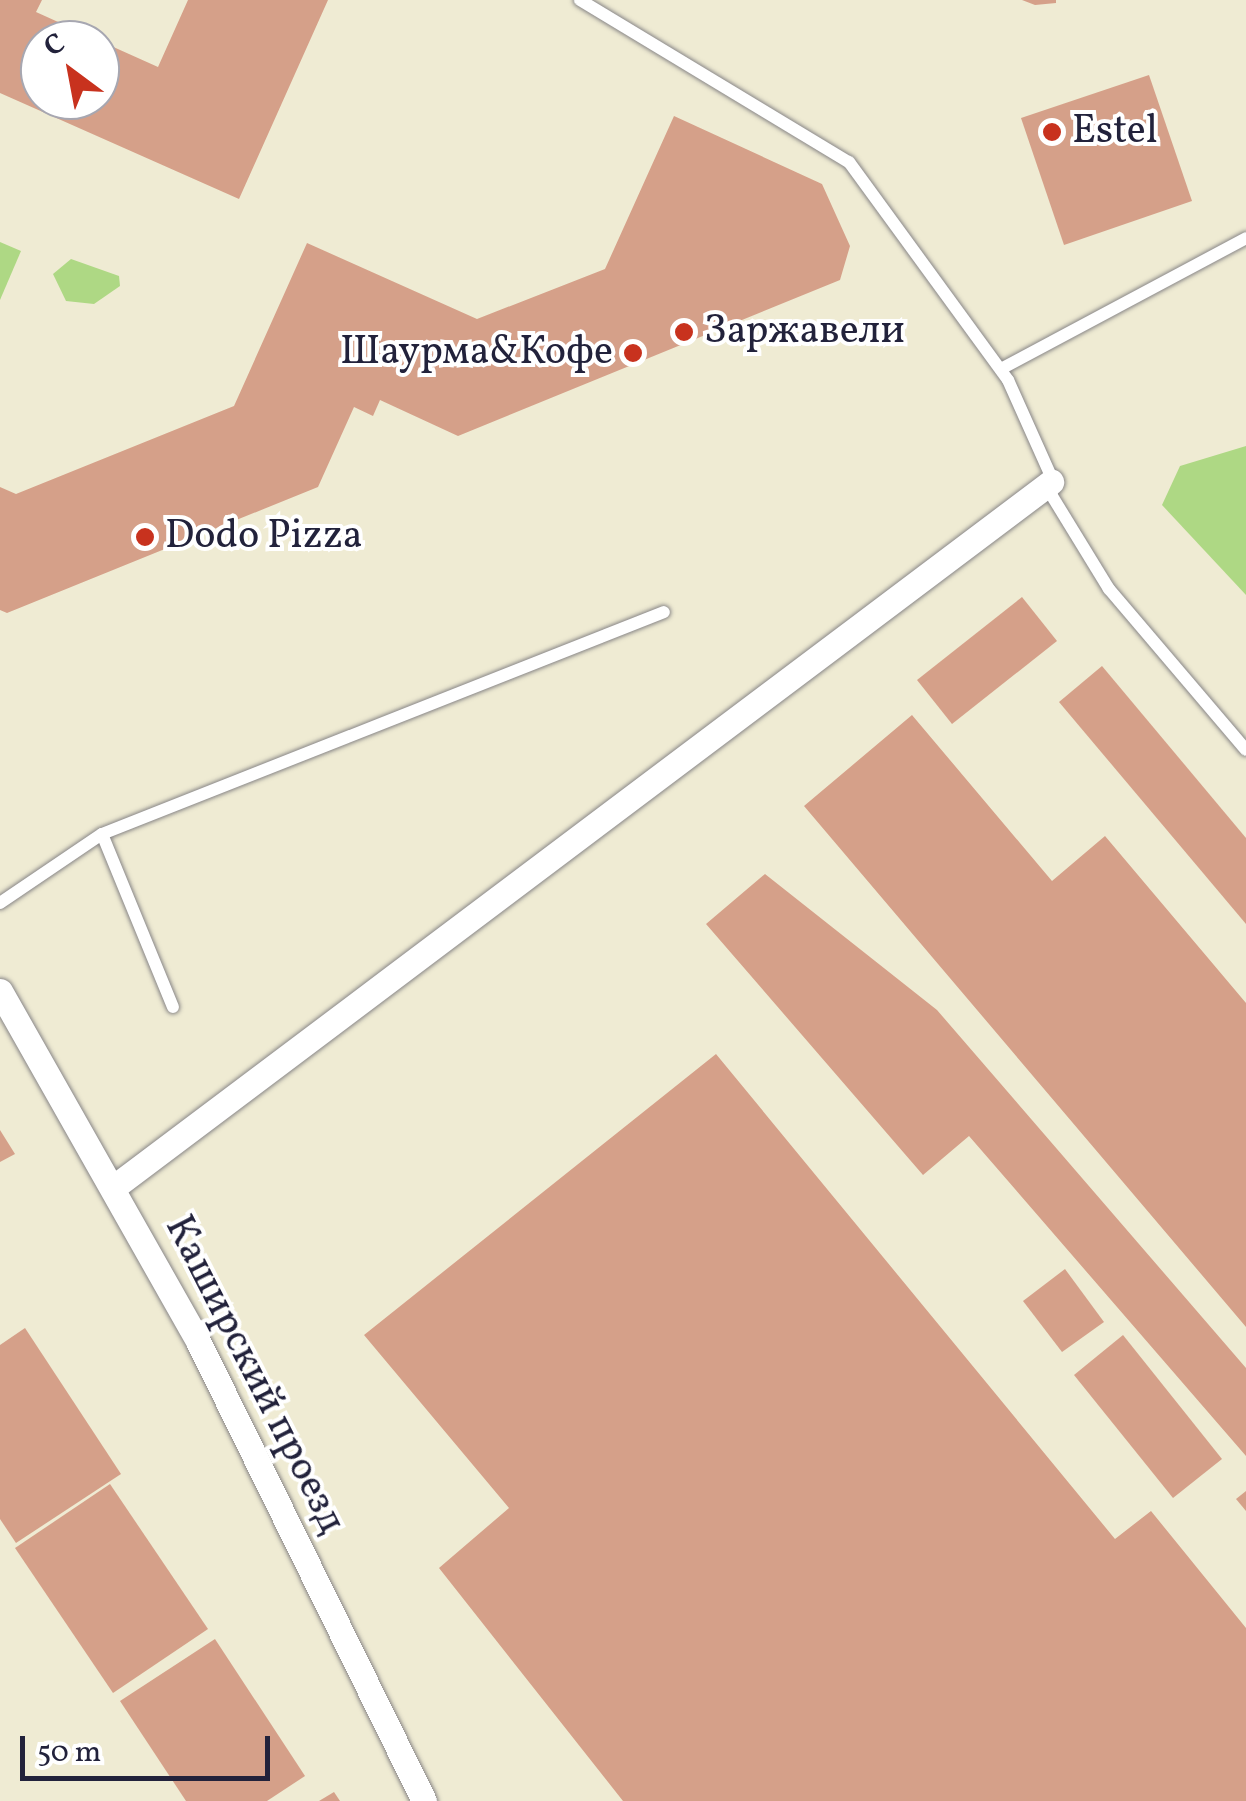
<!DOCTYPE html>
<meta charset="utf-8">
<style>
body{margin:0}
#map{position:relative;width:1246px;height:1801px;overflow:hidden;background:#efebd3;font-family:Vollkorn,serif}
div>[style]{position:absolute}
.green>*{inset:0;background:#aed884}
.building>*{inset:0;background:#d5a089}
.roads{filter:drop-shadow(0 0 2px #888687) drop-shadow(0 0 2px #888687)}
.lane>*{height:12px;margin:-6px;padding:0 6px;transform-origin:6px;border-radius:6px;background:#fff}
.street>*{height:25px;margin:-12.5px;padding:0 12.5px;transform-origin:12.5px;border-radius:12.5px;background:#fff}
.dots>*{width:28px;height:28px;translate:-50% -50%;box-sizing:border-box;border:5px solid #fff;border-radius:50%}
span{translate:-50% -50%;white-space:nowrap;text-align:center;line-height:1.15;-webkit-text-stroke:8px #fff;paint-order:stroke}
.poi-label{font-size:40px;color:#22223b}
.left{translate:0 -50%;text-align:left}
.right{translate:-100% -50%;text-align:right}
.street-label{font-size:40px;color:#22223b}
.north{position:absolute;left:20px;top:20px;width:100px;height:100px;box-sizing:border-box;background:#fff;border:2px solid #a7a7b1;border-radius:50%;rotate:328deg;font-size:28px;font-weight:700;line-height:40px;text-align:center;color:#22223b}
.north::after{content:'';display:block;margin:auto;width:35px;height:45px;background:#c8321e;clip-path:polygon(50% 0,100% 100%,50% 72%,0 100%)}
.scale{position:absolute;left:20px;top:1736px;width:250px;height:45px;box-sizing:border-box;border:5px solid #22223b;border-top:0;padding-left:12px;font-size:30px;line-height:35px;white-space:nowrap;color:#22223b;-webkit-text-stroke:8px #fff;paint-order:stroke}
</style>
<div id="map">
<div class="green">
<div style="clip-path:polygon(0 242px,21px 251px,0 300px)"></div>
<div style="clip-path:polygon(71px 259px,119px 276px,120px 286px,94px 304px,66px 301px,53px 274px)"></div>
<div style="clip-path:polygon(1246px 446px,1246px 595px,1162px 505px,1180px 466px)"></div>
</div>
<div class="building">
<div style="clip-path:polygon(0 0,42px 0,36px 12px,98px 40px,40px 40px,40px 100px,100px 100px,100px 41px,158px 67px,188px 0,328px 0,239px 199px,0 93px)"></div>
<div style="clip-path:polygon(1022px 0,1056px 0,1056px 3px,1035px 5px)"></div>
<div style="clip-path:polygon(1149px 75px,1192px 201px,1064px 245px,1021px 118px)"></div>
<div style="clip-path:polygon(674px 116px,822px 184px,850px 246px,840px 280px,458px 436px,380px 400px,373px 416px,354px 407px,318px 487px,7px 613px,0 610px,0 487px,16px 494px,234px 406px,307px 243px,477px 319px,605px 269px)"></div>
<div style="clip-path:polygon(1022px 597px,1057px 641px,952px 724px,917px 680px)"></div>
<div style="clip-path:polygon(1102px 666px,1246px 838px,1246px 924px,1059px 702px)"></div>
<div style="clip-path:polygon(912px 715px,1052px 881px,1105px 836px,1246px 1003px,1246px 1327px,804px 806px)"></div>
<div style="clip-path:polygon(765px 874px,937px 1010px,1246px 1368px,1246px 1456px,969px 1136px,923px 1175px,706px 924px)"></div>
<div style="clip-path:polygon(716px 1054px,1115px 1539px,1151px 1511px,1246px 1628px,1246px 1801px,623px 1801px,439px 1568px,509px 1508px,364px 1335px)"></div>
<div style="clip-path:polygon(0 1130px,15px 1154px,0 1162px)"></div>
<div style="clip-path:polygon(1065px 1269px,1104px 1322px,1062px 1352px,1023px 1301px)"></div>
<div style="clip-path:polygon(25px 1328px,121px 1474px,16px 1543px,0 1519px,0 1345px)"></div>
<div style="clip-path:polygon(1123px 1335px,1222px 1459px,1173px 1498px,1074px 1375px)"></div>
<div style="clip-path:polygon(110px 1484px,208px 1629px,113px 1693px,15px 1548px)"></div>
<div style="clip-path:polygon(1246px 1491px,1246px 1511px,1236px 1499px)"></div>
<div style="clip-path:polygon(215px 1639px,305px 1776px,267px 1801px,186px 1801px,120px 1701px)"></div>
<div style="clip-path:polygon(334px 1792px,340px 1801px,319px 1801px)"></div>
</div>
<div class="roads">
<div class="lane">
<div style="left:580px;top:0;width:314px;rotate:31.1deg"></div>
<div style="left:849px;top:162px;width:270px;rotate:53.9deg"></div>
<div style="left:1008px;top:380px;width:103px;rotate:65.9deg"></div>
<div style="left:1050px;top:474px;width:22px;rotate:85deg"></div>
<div style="left:1052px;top:496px;width:109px;rotate:58.5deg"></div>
<div style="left:1109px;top:589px;width:211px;rotate:49.6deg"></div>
<div style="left:1001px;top:369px;width:278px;rotate:-28.1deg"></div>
<div style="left:102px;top:834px;width:187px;rotate:67.7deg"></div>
<div style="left:0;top:903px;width:123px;rotate:-34.1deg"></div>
<div style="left:102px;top:834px;width:604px;rotate:-21.55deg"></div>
</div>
<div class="street">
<div style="left:0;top:991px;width:400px;rotate:60.5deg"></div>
<div style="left:197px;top:1339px;width:515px;rotate:63.83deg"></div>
<div style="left:114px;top:1187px;width:1173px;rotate:-36.96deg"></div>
</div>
</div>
<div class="dots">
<div style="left:1052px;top:132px;background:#c8321e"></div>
<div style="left:684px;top:332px;background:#c8321e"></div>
<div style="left:633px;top:353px;background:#c8321e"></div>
<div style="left:145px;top:537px;background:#c8321e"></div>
</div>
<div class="poi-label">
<span class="left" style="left:1072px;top:132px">Estel</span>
<span class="left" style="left:704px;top:332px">Заржавели</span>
<span class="right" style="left:613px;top:353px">Шаурма&amp;Кофе</span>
<span class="left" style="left:165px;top:537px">Dodo Pizza</span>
</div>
<div class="street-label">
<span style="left:254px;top:1375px;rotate:63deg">Каширский проезд</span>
</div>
<div class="north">С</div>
<div class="scale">50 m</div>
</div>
